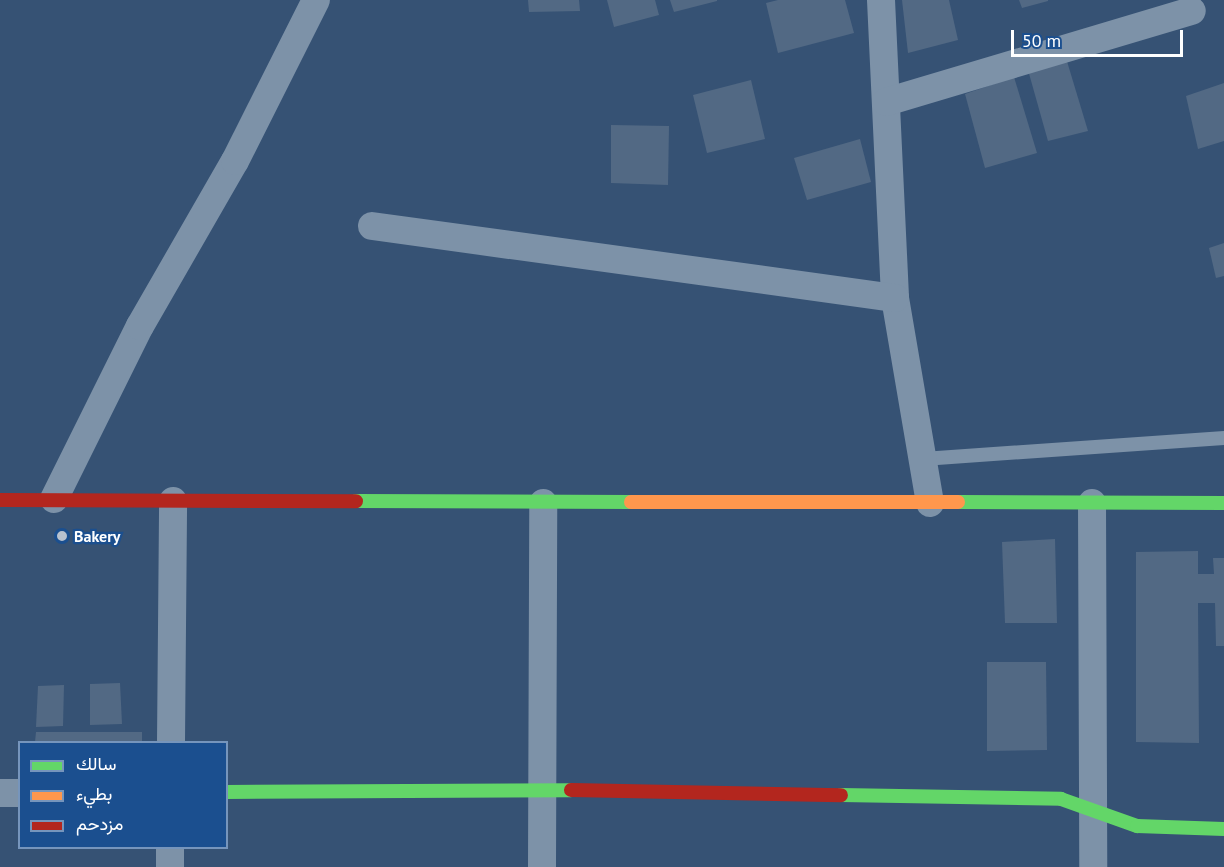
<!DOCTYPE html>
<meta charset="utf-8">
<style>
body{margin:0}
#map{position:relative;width:1224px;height:867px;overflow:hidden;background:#365274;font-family:"PT Sans",Vazirmatn,sans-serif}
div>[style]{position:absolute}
.building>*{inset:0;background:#526984}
.lane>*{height:14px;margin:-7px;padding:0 7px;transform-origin:7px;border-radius:7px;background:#7d92a8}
.street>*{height:28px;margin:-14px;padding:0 14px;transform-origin:14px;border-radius:14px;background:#7d92a8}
.fast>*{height:14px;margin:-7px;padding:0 7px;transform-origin:7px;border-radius:7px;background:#63d668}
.slow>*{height:14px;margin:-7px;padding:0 7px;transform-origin:7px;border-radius:7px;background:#ff974d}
.jam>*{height:14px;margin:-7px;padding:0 7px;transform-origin:7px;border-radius:7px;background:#b3261e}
.dots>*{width:16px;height:16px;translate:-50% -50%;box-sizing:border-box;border:3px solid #1b4f8f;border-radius:50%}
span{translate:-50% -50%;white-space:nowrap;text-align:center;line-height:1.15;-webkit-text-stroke:4.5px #1b4f8f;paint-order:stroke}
.poi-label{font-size:16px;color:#fff;font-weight:700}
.left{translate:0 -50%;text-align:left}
.legend{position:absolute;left:18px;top:741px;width:210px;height:108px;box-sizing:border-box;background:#1b4f8f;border:2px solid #7695bc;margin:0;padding:8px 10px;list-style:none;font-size:18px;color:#fff}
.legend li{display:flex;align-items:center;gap:12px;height:30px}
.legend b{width:30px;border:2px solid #7695bc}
.scale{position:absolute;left:1011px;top:30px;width:172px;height:27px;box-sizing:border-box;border:3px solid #fff;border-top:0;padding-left:8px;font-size:18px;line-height:21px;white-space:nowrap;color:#fff;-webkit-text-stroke:4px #1b4f8f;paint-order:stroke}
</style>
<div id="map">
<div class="building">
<div style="clip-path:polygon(528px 0,579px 0,580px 11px,529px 12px)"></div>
<div style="clip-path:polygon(607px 0,655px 0,659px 15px,614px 27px)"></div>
<div style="clip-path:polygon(670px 0,717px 0,717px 1px,674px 12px)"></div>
<div style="clip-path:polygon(778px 0,845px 0,854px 33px,778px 53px,766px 3px)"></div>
<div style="clip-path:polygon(902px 0,949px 0,958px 40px,908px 53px)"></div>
<div style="clip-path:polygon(1019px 0,1048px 0,1048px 1px,1022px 8px)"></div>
<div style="clip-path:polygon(1066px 58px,1088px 131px,1048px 141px,1028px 70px)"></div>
<div style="clip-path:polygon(1014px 77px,1037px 153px,985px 168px,965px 94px)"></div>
<div style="clip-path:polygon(751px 80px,765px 139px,707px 153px,693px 95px)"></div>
<div style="clip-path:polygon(1224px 83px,1224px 141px,1198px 149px,1186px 96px)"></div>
<div style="clip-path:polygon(611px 125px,669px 126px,668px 185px,611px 183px)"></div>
<div style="clip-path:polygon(860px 139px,871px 182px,807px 200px,794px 158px)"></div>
<div style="clip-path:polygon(1224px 243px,1224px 276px,1216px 278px,1209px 248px)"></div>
<div style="clip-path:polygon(1055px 539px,1057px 623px,1005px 623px,1002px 542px)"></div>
<div style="clip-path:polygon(1198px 551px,1198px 574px,1214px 574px,1213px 558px,1224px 558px,1224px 646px,1216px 646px,1215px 603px,1198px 603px,1199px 743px,1136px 742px,1136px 552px)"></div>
<div style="clip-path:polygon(987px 662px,1046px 662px,1047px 750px,987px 751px)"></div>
<div style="clip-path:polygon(120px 683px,122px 724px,90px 725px,90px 684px)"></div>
<div style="clip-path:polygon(64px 685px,63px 726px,36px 727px,38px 686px)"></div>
<div style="clip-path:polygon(36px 732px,142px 732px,142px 742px,35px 742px)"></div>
</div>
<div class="lane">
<div style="left:923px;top:459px;width:302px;rotate:-4deg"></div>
</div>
<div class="street">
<div style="left:881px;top:0;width:298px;rotate:87.3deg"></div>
<div style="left:895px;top:298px;width:208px;rotate:80.3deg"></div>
<div style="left:886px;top:102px;width:319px;rotate:-16.6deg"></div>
<div style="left:372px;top:226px;width:528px;rotate:7.84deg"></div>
<div style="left:54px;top:499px;width:193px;rotate:-63.6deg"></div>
<div style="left:140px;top:326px;width:190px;rotate:-60.1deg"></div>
<div style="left:235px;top:161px;width:180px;rotate:-63.3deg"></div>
<div style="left:1092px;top:503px;width:364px;rotate:89.8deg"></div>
<div style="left:171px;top:742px;width:241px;rotate:-89.5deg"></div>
<div style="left:0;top:793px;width:20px"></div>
<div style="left:170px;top:867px;width:19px;rotate:-90deg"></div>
<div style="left:542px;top:867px;width:364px;rotate:-89.8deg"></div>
</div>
<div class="fast">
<div style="left:356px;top:501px;width:275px;rotate:0.2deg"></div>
<div style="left:958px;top:502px;width:266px;rotate:0.2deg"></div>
<div style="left:226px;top:792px;width:345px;rotate:-0.3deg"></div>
<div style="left:841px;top:795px;width:220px;rotate:1deg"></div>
<div style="left:1061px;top:799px;width:81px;rotate:19.6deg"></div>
<div style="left:1137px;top:826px;width:87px;rotate:2deg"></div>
</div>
<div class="slow">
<div style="left:631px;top:502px;width:327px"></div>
</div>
<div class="jam">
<div style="left:0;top:500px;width:356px;rotate:0.2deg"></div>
<div style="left:571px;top:790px;width:270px;rotate:1.1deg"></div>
</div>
<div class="dots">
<div style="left:62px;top:536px;background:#b9c2ce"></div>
</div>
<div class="poi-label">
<span class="left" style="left:74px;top:536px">Bakery</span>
</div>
<ul class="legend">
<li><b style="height:8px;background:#63d668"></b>سالك</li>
<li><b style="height:8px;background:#ff974d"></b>بطيء</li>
<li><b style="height:8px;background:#b3261e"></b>مزدحم</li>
</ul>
<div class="scale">50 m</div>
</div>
